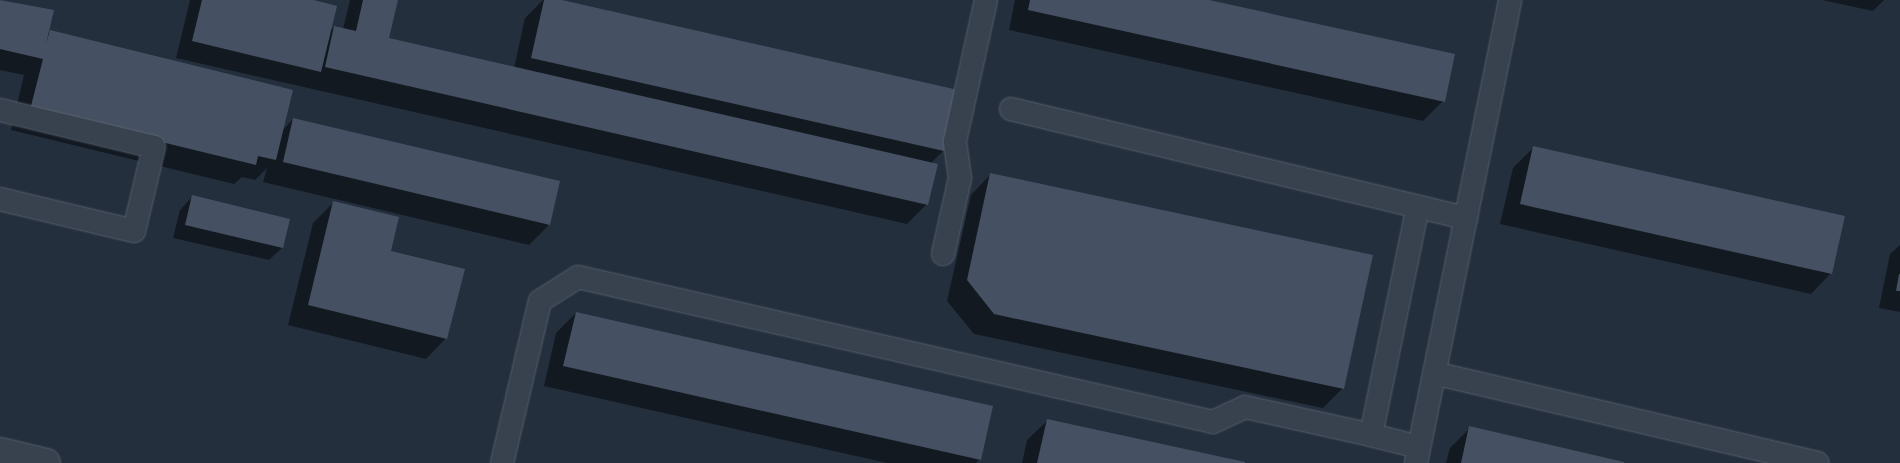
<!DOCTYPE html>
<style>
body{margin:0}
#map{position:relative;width:1900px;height:463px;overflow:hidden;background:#242f3e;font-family:"PT Sans Narrow",sans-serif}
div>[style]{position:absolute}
.shadow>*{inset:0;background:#0007}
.building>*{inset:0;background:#455162}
.roads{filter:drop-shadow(0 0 1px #565f6c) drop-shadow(0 0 1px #565f6c)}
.minor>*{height:22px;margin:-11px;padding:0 11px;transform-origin:11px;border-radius:11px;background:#38414e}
.tertiary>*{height:28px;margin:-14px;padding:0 14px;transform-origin:14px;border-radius:14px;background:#38414e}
span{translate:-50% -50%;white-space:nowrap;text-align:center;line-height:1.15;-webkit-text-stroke:4px #1d2633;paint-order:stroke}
</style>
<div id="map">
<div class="shadow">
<div style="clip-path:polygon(0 0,52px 11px,46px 35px,50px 32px,282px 131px,293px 119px,549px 225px,529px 245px,263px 182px,267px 168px,255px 180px,242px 177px,234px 184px,11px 130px,24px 75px,0 70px)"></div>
<div style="clip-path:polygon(190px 0,309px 0,329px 32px,334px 27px,343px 29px,350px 0,397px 0,388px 39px,514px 68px,525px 18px,543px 0,557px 0,943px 151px,930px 164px,927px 204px,907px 224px,176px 58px)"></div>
<div style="clip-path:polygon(1015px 0,1203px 0,1443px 101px,1423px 121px,1009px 30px)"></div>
<div style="clip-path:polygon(1822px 0,1884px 0,1873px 11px)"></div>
<div style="clip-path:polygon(1533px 148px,1831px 273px,1811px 294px,1500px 224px,1513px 168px)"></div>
<div style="clip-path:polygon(991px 174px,1343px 388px,1323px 408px,974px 334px,947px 301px,971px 195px)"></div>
<div style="clip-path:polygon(192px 197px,282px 248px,269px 260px,173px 238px,180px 210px)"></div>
<div style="clip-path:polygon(333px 203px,389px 252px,446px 338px,426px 359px,288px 325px,313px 223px)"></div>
<div style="clip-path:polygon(1900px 245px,1900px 312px,1879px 308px,1890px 254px)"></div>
<div style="clip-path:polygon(576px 313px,980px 459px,976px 463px,887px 463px,544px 386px,556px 333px)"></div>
<div style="clip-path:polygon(1048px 420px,1243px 463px,1022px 463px,1027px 440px)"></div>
<div style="clip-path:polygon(1470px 428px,1621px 463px,1446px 463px,1450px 448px)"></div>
</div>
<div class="building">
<div style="clip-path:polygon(0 0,54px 10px,46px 44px,50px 30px,293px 90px,276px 160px,258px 156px,256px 165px,30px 110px,43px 59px,0 49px)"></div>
<div style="clip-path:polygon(202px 0,314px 0,337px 6px,321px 72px,192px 41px)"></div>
<div style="clip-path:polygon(363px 0,398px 0,389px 38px,938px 164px,928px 205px,325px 67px,334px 26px,356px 31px)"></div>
<div style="clip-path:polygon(544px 0,562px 0,958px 90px,944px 151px,531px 58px)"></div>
<div style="clip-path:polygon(1030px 0,1209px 0,1455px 54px,1445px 102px,1028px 10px)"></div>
<div style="clip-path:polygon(293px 118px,560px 181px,550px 225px,283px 162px)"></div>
<div style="clip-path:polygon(1533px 146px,1845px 216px,1832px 274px,1520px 204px)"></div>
<div style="clip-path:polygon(990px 173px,1373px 255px,1344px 389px,994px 314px,967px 280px)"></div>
<div style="clip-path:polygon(192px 195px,290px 219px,283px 248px,185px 225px)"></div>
<div style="clip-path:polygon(333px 201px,399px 217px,391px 251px,465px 269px,447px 339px,308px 305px)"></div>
<div style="clip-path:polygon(1899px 274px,1900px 274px,1900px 291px,1896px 291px)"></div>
<div style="clip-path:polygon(576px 312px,993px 406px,981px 460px,563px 366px)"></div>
<div style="clip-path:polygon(1047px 419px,1245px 462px,1245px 463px,1037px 463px)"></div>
<div style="clip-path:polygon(1469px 426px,1624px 462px,1624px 463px,1461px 463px)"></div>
</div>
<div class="roads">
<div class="minor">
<div style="left:1011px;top:109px;width:468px;rotate:13.5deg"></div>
<div style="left:0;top:110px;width:158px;rotate:13.5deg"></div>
<div style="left:154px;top:147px;width:86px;rotate:103.4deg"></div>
<div style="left:134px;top:231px;width:138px;rotate:-166.6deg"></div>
<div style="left:943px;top:254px;width:78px;rotate:-77.4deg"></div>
<div style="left:960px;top:178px;width:37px;rotate:-98deg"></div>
<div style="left:955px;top:141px;width:144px;rotate:-77.6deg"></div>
<div style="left:1434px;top:373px;width:394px;rotate:13.2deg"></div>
<div style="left:1371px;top:435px;width:49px;rotate:14deg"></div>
<div style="left:502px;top:463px;width:166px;rotate:-76.8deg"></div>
<div style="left:540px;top:301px;width:45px;rotate:-32.3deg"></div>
<div style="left:578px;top:277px;width:651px;rotate:12.86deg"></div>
<div style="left:1213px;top:422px;width:35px;rotate:-25deg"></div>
<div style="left:1245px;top:407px;width:129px;rotate:12.5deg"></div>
<div style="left:1371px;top:435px;width:233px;rotate:-78.4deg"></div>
<div style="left:1416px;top:463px;width:472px;rotate:-78.5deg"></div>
</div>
<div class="tertiary">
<div style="left:0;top:452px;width:47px;rotate:13.4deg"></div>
</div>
</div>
</div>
